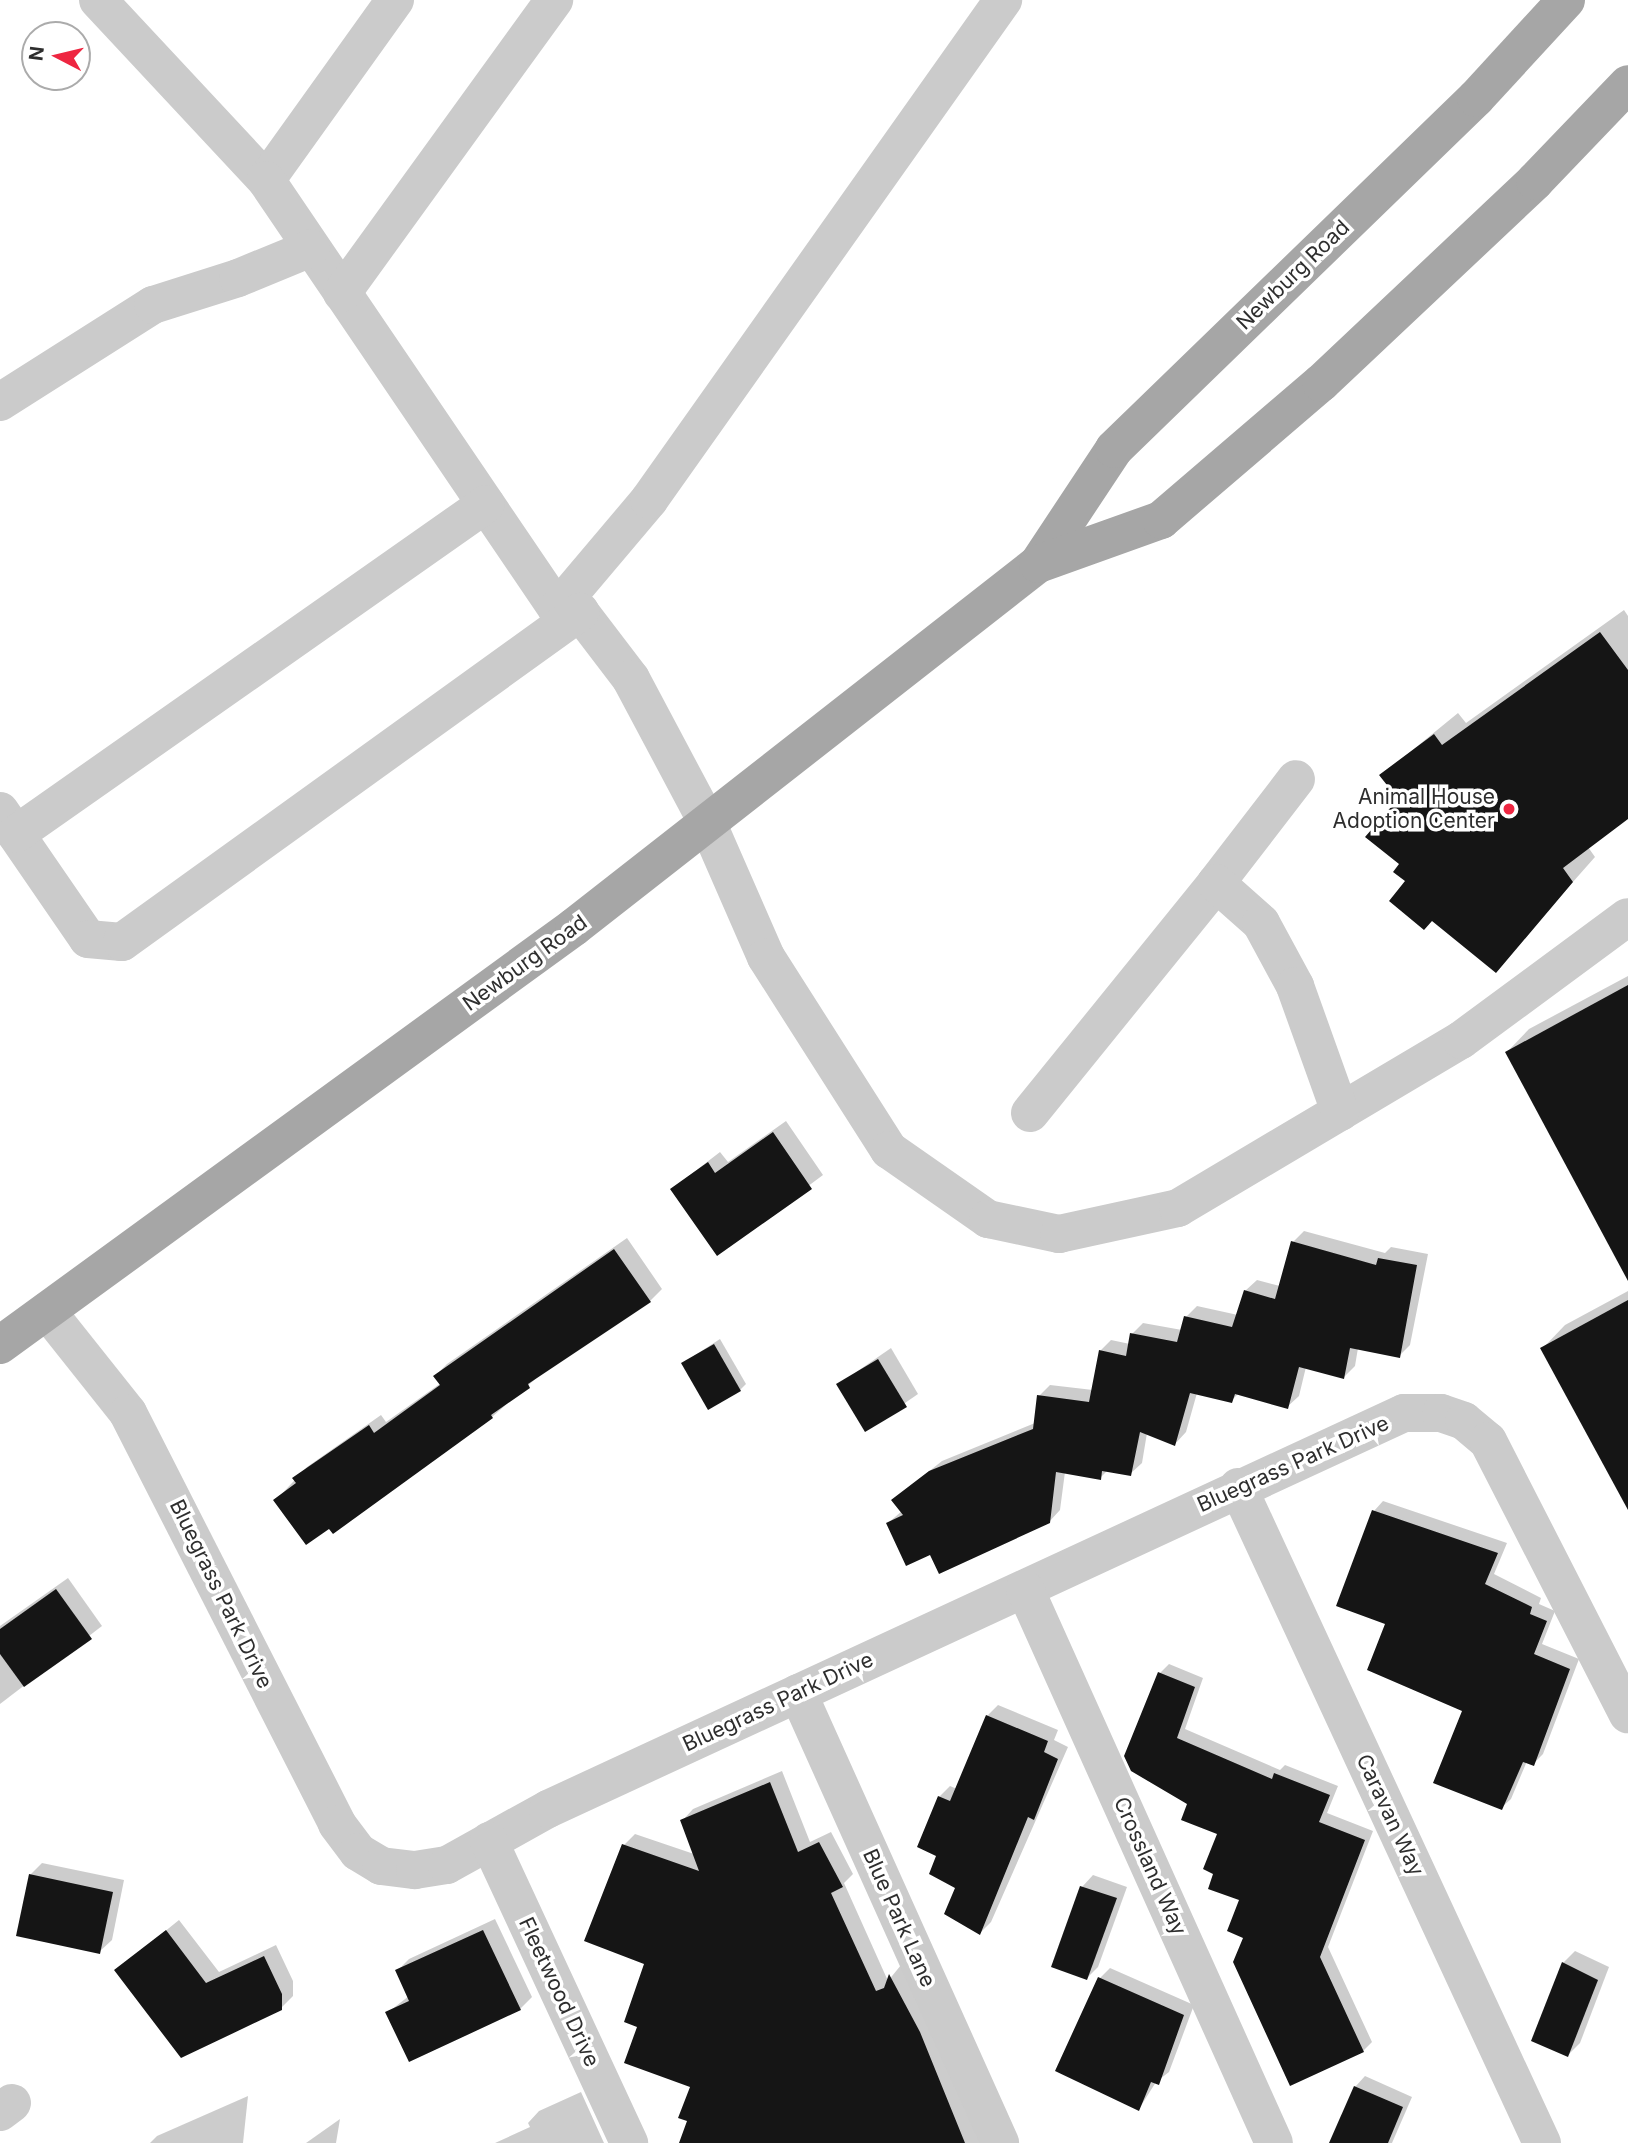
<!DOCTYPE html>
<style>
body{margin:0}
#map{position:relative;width:1628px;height:2143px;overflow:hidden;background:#fff;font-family:Inter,sans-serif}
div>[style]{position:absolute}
.shadow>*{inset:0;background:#0003}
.building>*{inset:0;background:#151515}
.minor>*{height:38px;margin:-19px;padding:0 19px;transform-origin:19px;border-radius:19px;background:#cbcbcb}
.major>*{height:38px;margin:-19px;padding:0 19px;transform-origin:19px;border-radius:19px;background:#a6a6a6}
.dots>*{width:19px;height:19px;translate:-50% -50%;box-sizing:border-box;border:4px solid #fff;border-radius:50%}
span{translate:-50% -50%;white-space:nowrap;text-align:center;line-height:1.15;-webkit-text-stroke:7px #fff;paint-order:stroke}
.street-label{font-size:21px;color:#2e2e2e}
.poi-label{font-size:21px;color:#2e2e2e}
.right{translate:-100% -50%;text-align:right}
.north{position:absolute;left:21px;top:21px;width:70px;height:70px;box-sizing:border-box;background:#fff;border:2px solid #ababab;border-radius:50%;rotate:277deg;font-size:19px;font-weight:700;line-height:28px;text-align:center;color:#2e2e2e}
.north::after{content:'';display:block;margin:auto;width:24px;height:32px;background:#ee2641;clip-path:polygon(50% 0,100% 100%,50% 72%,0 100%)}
</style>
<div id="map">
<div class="shadow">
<div style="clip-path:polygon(1624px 610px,1628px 616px,1628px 817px,1588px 847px,1595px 857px,1495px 970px,1408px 881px,1402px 864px,1400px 799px,1382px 775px,1458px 713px,1466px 723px)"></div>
<div style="clip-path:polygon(1628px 976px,1628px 1277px,1507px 1052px,1529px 1029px)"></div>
<div style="clip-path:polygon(786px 1121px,823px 1175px,717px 1254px,672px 1189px,720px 1152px,728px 1162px)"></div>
<div style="clip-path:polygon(1304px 1231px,1385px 1253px,1391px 1247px,1428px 1254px,1410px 1345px,1399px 1356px,1358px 1348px,1355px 1366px,1344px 1377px,1306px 1367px,1299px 1396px,1287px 1407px,1239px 1393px,1231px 1401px,1197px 1393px,1186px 1432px,1175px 1444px,1147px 1433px,1142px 1463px,1130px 1474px,1108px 1470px,1100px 1478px,1065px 1472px,1060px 1510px,1049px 1522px,931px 1553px,888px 1523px,902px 1511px,893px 1500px,942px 1461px,1035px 1423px,1039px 1396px,1050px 1385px,1093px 1390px,1100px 1351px,1111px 1340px,1130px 1344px,1132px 1334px,1143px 1323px,1182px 1330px,1186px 1317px,1197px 1306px,1238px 1315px,1245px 1291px,1257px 1280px,1280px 1286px,1293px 1242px)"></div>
<div style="clip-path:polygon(627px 1238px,662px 1289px,650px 1301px,541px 1374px,492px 1417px,330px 1526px,276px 1500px,307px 1467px,381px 1415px,386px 1422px,441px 1383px,435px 1376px,447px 1364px)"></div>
<div style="clip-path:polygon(1628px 1291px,1628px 1506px,1543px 1348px,1565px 1325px)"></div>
<div style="clip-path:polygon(720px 1339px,746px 1384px,740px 1390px,683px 1363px)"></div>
<div style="clip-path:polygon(891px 1348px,918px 1394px,866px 1430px,839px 1384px)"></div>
<div style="clip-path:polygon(1383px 1501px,1507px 1543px,1494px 1574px,1541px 1598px,1539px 1604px,1555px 1611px,1542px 1644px,1579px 1659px,1543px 1754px,1533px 1764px,1527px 1761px,1511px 1799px,1501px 1808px,1464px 1710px,1387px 1623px,1374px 1511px)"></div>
<div style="clip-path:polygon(68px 1578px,102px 1626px,0 1704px,0 1626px)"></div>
<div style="clip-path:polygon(1169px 1664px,1203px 1678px,1185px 1729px,1280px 1770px,1285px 1765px,1338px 1786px,1327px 1813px,1373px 1831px,1328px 1947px,1372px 2042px,1363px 2051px,1245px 1937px,1241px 1899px,1215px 1873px,1219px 1833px,1189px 1803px,1160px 1673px)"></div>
<div style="clip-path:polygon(998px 1705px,1058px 1730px,1054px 1740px,1068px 1747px,991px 1922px,980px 1933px,938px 1856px,939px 1797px,950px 1786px,957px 1789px,987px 1716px)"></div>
<div style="clip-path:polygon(782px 1771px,810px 1842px,831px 1832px,853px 1874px,844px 1883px,888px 1981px,901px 1965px,983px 2143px,686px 2143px,692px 2086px,639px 2026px,646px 1963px,624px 1845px,635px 1834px,694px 1854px,682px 1821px,693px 1809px)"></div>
<div style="clip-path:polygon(42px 1863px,124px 1880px,112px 1940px,99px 1952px,30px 1875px)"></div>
<div style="clip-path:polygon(1093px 1875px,1127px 1887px,1098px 1967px,1087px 1978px,1082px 1887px)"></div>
<div style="clip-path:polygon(495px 1919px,532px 1997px,520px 2009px,387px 2013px,409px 1996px,397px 1971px,409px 1959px)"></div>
<div style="clip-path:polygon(179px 1920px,219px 1972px,276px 1945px,293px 1981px,293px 1996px,281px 2008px,117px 1970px)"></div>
<div style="clip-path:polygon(1575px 1951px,1609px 1967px,1580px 2043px,1568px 2055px,1563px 1963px)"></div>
<div style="clip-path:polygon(1110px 1968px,1194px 2005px,1169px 2072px,1156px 2082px,1139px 2109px,1100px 1978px)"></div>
<div style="clip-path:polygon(1365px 2076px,1412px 2097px,1392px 2143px,1331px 2143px,1355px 2087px)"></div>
<div style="clip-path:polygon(581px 2092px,604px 2143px,495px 2143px,530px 2127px,528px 2123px,539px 2111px)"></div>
<div style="clip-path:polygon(248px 2096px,243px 2143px,150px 2143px,157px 2136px)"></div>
<div style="clip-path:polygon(340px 2119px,336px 2143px,306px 2143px)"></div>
</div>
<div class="building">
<div style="clip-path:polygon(1600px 632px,1628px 670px,1628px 819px,1563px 868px,1573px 882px,1496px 973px,1432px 921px,1424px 930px,1389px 901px,1405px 881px,1393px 872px,1399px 864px,1365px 837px,1398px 799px,1379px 775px,1434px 734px,1442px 745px)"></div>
<div style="clip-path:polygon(1628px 985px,1628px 1281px,1505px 1052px)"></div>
<div style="clip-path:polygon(773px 1132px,812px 1189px,717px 1256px,670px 1189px,708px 1162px,715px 1173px)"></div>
<div style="clip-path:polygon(1291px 1241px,1376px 1265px,1378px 1258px,1417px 1265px,1400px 1358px,1350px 1348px,1344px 1379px,1299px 1367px,1288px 1409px,1235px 1394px,1232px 1403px,1190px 1393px,1175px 1446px,1140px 1432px,1131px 1476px,1102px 1471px,1101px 1480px,1056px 1472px,1050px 1523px,939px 1574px,930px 1555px,906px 1566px,886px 1523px,903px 1515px,891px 1500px,929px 1471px,1033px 1429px,1037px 1395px,1089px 1402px,1099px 1350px,1126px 1356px,1130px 1333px,1177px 1342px,1184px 1316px,1232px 1327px,1244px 1290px,1275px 1299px)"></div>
<div style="clip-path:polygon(614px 1249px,651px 1302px,528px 1384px,530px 1388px,491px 1415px,493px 1418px,333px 1534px,329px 1529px,306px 1545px,273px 1500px,296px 1483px,292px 1478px,369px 1425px,374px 1433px,440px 1385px,433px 1376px)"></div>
<div style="clip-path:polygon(1628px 1300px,1628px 1510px,1540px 1348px)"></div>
<div style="clip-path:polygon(714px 1344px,741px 1391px,708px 1410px,681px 1363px)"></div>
<div style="clip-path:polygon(878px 1359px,907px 1407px,865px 1432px,836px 1384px)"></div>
<div style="clip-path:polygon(1372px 1510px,1498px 1553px,1485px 1584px,1532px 1607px,1530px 1614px,1547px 1621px,1534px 1654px,1570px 1669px,1534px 1766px,1523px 1762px,1502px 1810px,1433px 1783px,1462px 1711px,1367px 1670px,1385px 1624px,1336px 1606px)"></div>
<div style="clip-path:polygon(56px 1589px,92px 1639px,24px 1687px,0 1654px,0 1629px)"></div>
<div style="clip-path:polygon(1158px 1672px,1195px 1687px,1177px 1738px,1272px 1779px,1274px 1773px,1330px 1795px,1319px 1822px,1365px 1840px,1320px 1957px,1364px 2052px,1290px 2086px,1233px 1962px,1243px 1938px,1227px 1931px,1239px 1900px,1208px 1889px,1213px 1874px,1203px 1869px,1217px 1834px,1181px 1820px,1187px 1804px,1131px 1771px,1124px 1756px)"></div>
<div style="clip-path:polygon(986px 1715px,1048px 1741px,1044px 1752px,1058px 1759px,1034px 1820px,1028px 1817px,980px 1935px,944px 1914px,955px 1888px,929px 1874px,936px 1856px,917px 1847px,938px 1796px,950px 1801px)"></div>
<div style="clip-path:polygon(770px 1782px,798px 1852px,819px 1842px,843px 1887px,831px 1893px,876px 1991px,884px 1988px,889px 1974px,920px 2032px,965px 2143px,679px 2143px,687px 2121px,678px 2118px,690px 2087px,624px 2063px,637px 2027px,624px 2022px,644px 1964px,584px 1941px,622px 1844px,699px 1871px,680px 1820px)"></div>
<div style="clip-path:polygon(29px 1874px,113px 1892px,100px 1954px,16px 1936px)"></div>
<div style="clip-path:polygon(1080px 1886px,1117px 1898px,1087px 1980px,1051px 1967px)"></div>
<div style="clip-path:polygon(166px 1930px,206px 1983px,264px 1956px,282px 1994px,282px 2010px,181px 2058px,114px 1970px)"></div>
<div style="clip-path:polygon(483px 1930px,521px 2010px,409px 2062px,385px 2012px,409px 2001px,395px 1970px)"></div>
<div style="clip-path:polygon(1562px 1962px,1598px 1980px,1568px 2057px,1531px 2041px)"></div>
<div style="clip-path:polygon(1098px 1977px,1184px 2015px,1159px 2085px,1151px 2082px,1139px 2111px,1055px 2071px)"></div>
<div style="clip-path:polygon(1354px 2086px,1403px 2107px,1388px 2143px,1329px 2143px)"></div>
</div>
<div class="minor">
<div style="left:98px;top:0;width:246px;rotate:47deg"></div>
<div style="left:395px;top:0;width:221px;rotate:125.6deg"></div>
<div style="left:266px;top:180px;width:518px;rotate:55.85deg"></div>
<div style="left:557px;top:609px;width:23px;rotate:7deg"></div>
<div style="left:580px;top:612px;width:84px;rotate:52.7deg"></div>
<div style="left:631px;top:679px;width:162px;rotate:62deg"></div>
<div style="left:707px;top:822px;width:147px;rotate:66.4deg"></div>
<div style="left:766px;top:957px;width:229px;rotate:57.5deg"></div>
<div style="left:889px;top:1150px;width:121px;rotate:34.9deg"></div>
<div style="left:988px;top:1219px;width:73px;rotate:11.9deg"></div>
<div style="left:1059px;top:1234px;width:122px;rotate:-12.3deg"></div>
<div style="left:1178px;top:1208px;width:329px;rotate:-30.7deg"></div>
<div style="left:1461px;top:1040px;width:207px;rotate:-36.4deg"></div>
<div style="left:342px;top:293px;width:362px;rotate:-54.1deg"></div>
<div style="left:0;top:402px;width:181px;rotate:-32.4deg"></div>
<div style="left:153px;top:305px;width:89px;rotate:-17.6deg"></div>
<div style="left:238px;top:278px;width:79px;rotate:-22.3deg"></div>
<div style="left:557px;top:609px;width:143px;rotate:-49.8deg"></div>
<div style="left:649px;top:500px;width:613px;rotate:-54.7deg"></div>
<div style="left:0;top:811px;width:155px;rotate:55.5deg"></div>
<div style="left:88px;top:939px;width:34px;rotate:5deg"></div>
<div style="left:122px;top:942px;width:565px;rotate:-35.77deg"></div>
<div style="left:16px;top:834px;width:574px;rotate:-35.07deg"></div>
<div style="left:1216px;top:883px;width:131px;rotate:-52.4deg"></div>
<div style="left:1030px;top:1113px;width:296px;rotate:-51deg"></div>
<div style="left:1216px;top:883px;width:60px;rotate:41.6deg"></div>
<div style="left:1261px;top:923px;width:72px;rotate:61.6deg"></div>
<div style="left:1295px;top:986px;width:134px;rotate:70.3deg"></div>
<div style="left:47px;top:1311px;width:130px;rotate:51.5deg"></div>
<div style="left:128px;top:1413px;width:461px;rotate:63deg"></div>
<div style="left:337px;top:1824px;width:35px;rotate:53deg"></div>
<div style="left:358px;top:1852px;width:27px;rotate:31deg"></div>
<div style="left:381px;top:1866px;width:34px;rotate:7deg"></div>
<div style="left:415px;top:1870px;width:32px;rotate:-9deg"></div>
<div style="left:447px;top:1865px;width:115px;rotate:-29deg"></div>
<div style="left:548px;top:1809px;width:943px;rotate:-24.83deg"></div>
<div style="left:1404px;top:1413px;width:37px"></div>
<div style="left:1441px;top:1413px;width:24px;rotate:19deg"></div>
<div style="left:1464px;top:1421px;width:31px;rotate:40deg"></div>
<div style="left:1488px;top:1441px;width:307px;rotate:62.9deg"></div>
<div style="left:1238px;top:1487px;width:723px;rotate:65.14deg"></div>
<div style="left:1025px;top:1589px;width:607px;rotate:65.8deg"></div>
<div style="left:798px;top:1693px;width:493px;rotate:65.8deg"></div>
<div style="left:489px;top:1841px;width:333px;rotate:65.1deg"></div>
<div style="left:0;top:2112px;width:15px;rotate:-37deg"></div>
</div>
<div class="major">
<div style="left:1038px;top:564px;width:138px;rotate:-56.5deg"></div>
<div style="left:1114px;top:449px;width:504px;rotate:-44.12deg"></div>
<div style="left:1476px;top:98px;width:133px;rotate:-47.4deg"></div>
<div style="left:0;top:1345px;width:710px;rotate:-36.06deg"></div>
<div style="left:574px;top:927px;width:589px;rotate:-38.04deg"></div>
<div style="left:1038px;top:564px;width:131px;rotate:-19.7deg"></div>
<div style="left:1161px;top:520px;width:211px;rotate:-40.6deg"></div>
<div style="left:1321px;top:383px;width:294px;rotate:-43.3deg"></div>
<div style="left:1535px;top:181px;width:134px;rotate:-46.2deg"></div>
</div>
<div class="dots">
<div style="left:1509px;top:809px;background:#ee2641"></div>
</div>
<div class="street-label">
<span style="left:1293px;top:275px;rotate:-44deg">Newburg Road</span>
<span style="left:525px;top:963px;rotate:-36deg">Newburg Road</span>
<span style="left:1293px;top:1464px;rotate:-24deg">Bluegrass Park Drive</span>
<span style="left:221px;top:1594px;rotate:64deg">Bluegrass Park Drive</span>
<span style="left:778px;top:1702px;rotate:-25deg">Bluegrass Park Drive</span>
<span style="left:1390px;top:1815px;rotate:65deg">Caravan Way</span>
<span style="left:1150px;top:1866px;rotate:66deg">Crossland Way</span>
<span style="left:899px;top:1918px;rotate:66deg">Blue Park Lane</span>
<span style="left:559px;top:1992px;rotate:65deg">Fleetwood Drive</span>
</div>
<div class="poi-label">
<span class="right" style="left:1495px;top:809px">Animal House<br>Adoption Center</span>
</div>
<div class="north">N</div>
</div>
